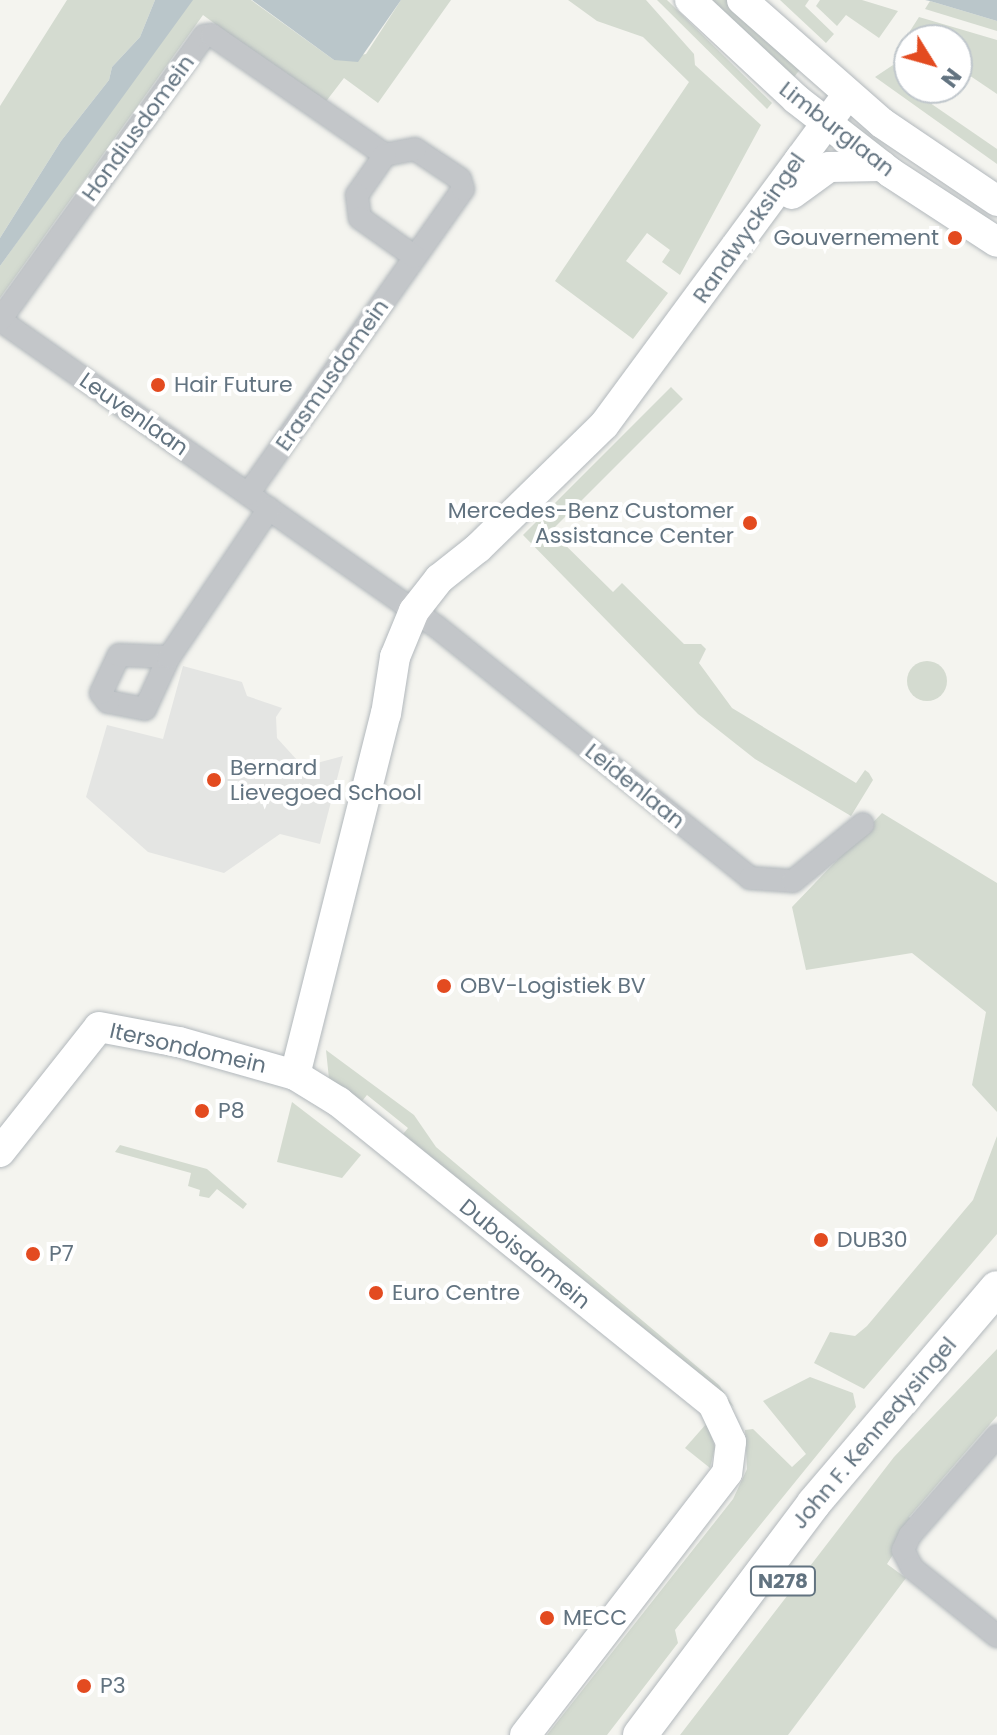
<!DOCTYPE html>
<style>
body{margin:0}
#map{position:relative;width:997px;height:1735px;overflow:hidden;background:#f4f4ef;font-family:Poppins,sans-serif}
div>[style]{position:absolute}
.built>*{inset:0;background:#e4e5e3}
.green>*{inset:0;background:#d4dbd0}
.round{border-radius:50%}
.water>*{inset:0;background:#bac6ca}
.roads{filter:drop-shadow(0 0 2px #b2b8bc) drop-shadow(0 0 2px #b2b8bc)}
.street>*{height:22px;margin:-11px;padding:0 11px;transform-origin:11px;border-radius:11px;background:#c3c6c9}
.secondary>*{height:30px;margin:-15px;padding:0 15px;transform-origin:15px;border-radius:15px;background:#fff}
.primary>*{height:34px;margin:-17px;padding:0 17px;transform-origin:17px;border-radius:17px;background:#fff}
.dots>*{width:22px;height:22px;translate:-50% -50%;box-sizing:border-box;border:4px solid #fff;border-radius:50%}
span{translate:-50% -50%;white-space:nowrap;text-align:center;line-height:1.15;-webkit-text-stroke:8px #fff;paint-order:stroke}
.shield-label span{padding:2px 6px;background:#fff;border:2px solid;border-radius:6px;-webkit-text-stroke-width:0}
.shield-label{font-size:20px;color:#627380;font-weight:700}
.street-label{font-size:22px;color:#627380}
.poi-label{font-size:22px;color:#627380}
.right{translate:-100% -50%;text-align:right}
.left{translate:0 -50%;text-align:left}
.north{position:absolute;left:893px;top:24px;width:80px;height:80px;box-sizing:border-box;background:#fff;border:2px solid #c0c7cc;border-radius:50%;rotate:127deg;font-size:22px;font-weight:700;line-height:32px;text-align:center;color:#627380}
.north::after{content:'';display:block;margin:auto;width:28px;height:36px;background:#e34b20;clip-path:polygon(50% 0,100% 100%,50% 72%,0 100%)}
</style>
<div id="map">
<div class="built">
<div style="clip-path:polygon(183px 666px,242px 682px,247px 696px,282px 708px,276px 717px,277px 738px,297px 760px,317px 763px,343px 756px,320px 844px,280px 834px,224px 873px,148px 852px,86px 797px,107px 725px,163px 739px)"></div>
</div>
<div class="green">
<div style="clip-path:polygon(67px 0,155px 0,140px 37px,112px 67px,109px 80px,61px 141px,0 238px,0 106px)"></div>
<div style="clip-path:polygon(190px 0,251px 0,334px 60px,366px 54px,401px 0,451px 0,378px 103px,344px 78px,324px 104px,203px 15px,0 298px,0 266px)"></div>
<div style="clip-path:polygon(568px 0,646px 0,694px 54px,695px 65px,761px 125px,680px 275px,662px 262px,670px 250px,647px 233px,626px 261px,668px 293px,633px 339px,555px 281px,689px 82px,643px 37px,597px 21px)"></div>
<div style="clip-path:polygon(657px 0,667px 0,772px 103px,767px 109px)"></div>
<div style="clip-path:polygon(703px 0,734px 0,802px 67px,790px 82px)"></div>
<div style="clip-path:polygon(780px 0,809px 0,805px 6px,834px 34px,826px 43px)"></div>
<div style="clip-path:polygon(820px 0,862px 0,898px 11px,879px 38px,846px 15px,837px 26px,816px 6px)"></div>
<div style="clip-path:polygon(930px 1px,997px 21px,997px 31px,925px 9px)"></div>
<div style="clip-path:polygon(919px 17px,997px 40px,997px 94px,957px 67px,957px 40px,909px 40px,909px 51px,901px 45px)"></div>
<div style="clip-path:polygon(893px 65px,909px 76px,904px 85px,997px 149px,997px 164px,875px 77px)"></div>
<div style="clip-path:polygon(671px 387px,683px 399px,551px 531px,613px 592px,622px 583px,684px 644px,701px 644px,706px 649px,699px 663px,732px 708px,856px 783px,865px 770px,869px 773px,873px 780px,851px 816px,755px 759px,698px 714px,523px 535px)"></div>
<div class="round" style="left:907px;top:661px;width:40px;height:40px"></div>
<div style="clip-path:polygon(882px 813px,997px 883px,997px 1112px,972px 1085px,986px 1012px,912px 953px,806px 970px,792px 907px)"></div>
<div style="clip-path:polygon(326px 1050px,414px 1115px,436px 1147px,719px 1385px,734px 1407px,403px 1134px,408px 1128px,367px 1095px,358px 1106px,329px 1079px)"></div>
<div style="clip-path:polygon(292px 1102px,361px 1155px,342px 1178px,277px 1162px)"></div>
<div style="clip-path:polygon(997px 1136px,997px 1234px,864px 1389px,814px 1363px,830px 1332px,855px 1336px,867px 1326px,973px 1200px)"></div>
<div style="clip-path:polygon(120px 1145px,207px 1169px,247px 1204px,243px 1209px,217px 1189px,209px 1198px,199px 1196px,200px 1190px,188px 1186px,191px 1173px,115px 1152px)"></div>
<div style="clip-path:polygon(997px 1349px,997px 1416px,909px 1517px,914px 1522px,887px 1564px,906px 1578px,788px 1735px,680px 1735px,894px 1457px)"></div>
<div style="clip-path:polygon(810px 1377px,853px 1393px,856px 1407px,675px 1630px,678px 1643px,607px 1735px,547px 1735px,733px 1499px,747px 1469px,745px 1430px,753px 1429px,792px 1467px,806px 1454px,763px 1401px)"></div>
<div style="clip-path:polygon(707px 1423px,715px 1447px,710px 1468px,685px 1448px)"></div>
</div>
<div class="water">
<div style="clip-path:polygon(155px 0,193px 0,0 266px,0 238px,61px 141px,109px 80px,112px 67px,140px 37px)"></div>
<div style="clip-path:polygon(252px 0,401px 0,358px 62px,334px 60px)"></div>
<div style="clip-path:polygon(925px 0,997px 0,997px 21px,930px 1px)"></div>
</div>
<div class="roads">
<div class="street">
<div style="left:0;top:320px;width:534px;rotate:35.09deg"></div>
<div style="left:437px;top:627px;width:401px;rotate:38.7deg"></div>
<div style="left:750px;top:878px;width:43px;rotate:4deg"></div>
<div style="left:793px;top:881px;width:90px;rotate:-39.2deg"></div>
<div style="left:0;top:320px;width:350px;rotate:-54.3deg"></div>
<div style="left:204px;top:36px;width:8px;rotate:-7deg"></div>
<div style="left:212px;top:35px;width:211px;rotate:34.7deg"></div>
<div style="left:248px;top:494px;width:373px;rotate:-54.8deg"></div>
<div style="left:463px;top:189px;width:10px;rotate:-107deg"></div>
<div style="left:460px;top:179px;width:54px;rotate:-146.3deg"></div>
<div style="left:415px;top:149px;width:31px;rotate:169deg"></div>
<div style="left:385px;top:155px;width:49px;rotate:125deg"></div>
<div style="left:357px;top:195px;width:23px;rotate:83deg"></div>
<div style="left:360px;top:218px;width:67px;rotate:35.3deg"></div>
<div style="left:169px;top:657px;width:57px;rotate:114.8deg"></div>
<div style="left:145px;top:709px;width:38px;rotate:-169deg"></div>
<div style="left:108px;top:702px;width:11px;rotate:-128deg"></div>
<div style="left:101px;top:693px;width:42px;rotate:-64.7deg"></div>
<div style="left:119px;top:655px;width:50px;rotate:2.3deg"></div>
<div style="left:169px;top:657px;width:179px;rotate:-56deg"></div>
<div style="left:997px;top:1436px;width:132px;rotate:131.3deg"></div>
<div style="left:910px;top:1535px;width:17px;rotate:115deg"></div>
<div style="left:903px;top:1550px;width:20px;rotate:63deg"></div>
<div style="left:912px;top:1568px;width:109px;rotate:38.7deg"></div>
</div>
<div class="secondary">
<div style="left:690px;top:0;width:145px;rotate:43deg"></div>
<div style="left:796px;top:99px;width:120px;rotate:37.9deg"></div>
<div style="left:891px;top:173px;width:126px;rotate:33.1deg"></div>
<div style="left:742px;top:0;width:186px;rotate:41.3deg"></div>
<div style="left:882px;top:123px;width:139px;rotate:34.1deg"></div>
<div style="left:792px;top:194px;width:46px;rotate:-36.1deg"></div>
<div style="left:829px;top:167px;width:53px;rotate:-1.1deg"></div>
<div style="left:295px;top:1075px;width:372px;rotate:-75.9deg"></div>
<div style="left:386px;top:714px;width:58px;rotate:-81deg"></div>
<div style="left:395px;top:657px;width:50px;rotate:-67.6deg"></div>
<div style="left:414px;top:611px;width:41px;rotate:-52deg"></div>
<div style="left:439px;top:579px;width:50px;rotate:-38.5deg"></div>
<div style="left:478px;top:548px;width:176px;rotate:-44.3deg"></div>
<div style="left:604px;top:425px;width:410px;rotate:-53.6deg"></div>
<div style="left:0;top:1152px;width:159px;rotate:-51.6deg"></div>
<div style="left:99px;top:1027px;width:81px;rotate:10.6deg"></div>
<div style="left:179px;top:1042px;width:121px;rotate:15.9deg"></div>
<div style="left:295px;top:1075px;width:52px;rotate:31.5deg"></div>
<div style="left:339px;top:1102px;width:481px;rotate:38.9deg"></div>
<div style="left:713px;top:1404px;width:42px;rotate:64.7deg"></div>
<div style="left:731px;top:1442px;width:31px;rotate:97deg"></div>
<div style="left:727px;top:1473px;width:331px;rotate:127.6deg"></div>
</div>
<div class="primary">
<div style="left:640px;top:1735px;width:290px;rotate:-53.1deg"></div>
<div style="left:814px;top:1503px;width:282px;rotate:-49.6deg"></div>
</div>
</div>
<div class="dots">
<div style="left:955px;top:238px;background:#e34b20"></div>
<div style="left:158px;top:385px;background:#e34b20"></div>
<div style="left:750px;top:523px;background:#e34b20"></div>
<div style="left:214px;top:780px;background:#e34b20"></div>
<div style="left:444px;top:986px;background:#e34b20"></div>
<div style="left:202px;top:1111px;background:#e34b20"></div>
<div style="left:821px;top:1240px;background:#e34b20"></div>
<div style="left:33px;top:1254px;background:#e34b20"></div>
<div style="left:376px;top:1293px;background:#e34b20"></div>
<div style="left:547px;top:1618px;background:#e34b20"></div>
<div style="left:84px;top:1686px;background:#e34b20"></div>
</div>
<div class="shield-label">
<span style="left:783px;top:1581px">N278</span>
</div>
<div class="street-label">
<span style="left:138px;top:128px;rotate:-54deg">Hondiusdomein</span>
<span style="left:837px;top:129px;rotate:38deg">Limburglaan</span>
<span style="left:749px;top:228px;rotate:-55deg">Randwycksingel</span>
<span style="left:332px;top:375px;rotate:-55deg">Erasmusdomein</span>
<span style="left:134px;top:414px;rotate:35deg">Leuvenlaan</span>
<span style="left:635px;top:786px;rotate:39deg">Leidenlaan</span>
<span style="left:188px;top:1048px;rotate:13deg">Itersondomein</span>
<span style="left:525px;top:1254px;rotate:39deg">Duboisdomein</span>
<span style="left:874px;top:1433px;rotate:-50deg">John F. Kennedysingel</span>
</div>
<div class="poi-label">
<span class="right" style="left:939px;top:238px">Gouvernement</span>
<span class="left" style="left:174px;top:385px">Hair Future</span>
<span class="right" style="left:734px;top:523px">Mercedes-Benz Customer<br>Assistance Center</span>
<span class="left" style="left:230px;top:780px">Bernard<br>Lievegoed School</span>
<span class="left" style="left:460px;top:986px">OBV-Logistiek BV</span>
<span class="left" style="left:218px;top:1111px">P8</span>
<span class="left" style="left:837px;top:1240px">DUB30</span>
<span class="left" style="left:49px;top:1254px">P7</span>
<span class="left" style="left:392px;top:1293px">Euro Centre</span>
<span class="left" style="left:563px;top:1618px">MECC</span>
<span class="left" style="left:100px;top:1686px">P3</span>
</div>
<div class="north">N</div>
</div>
